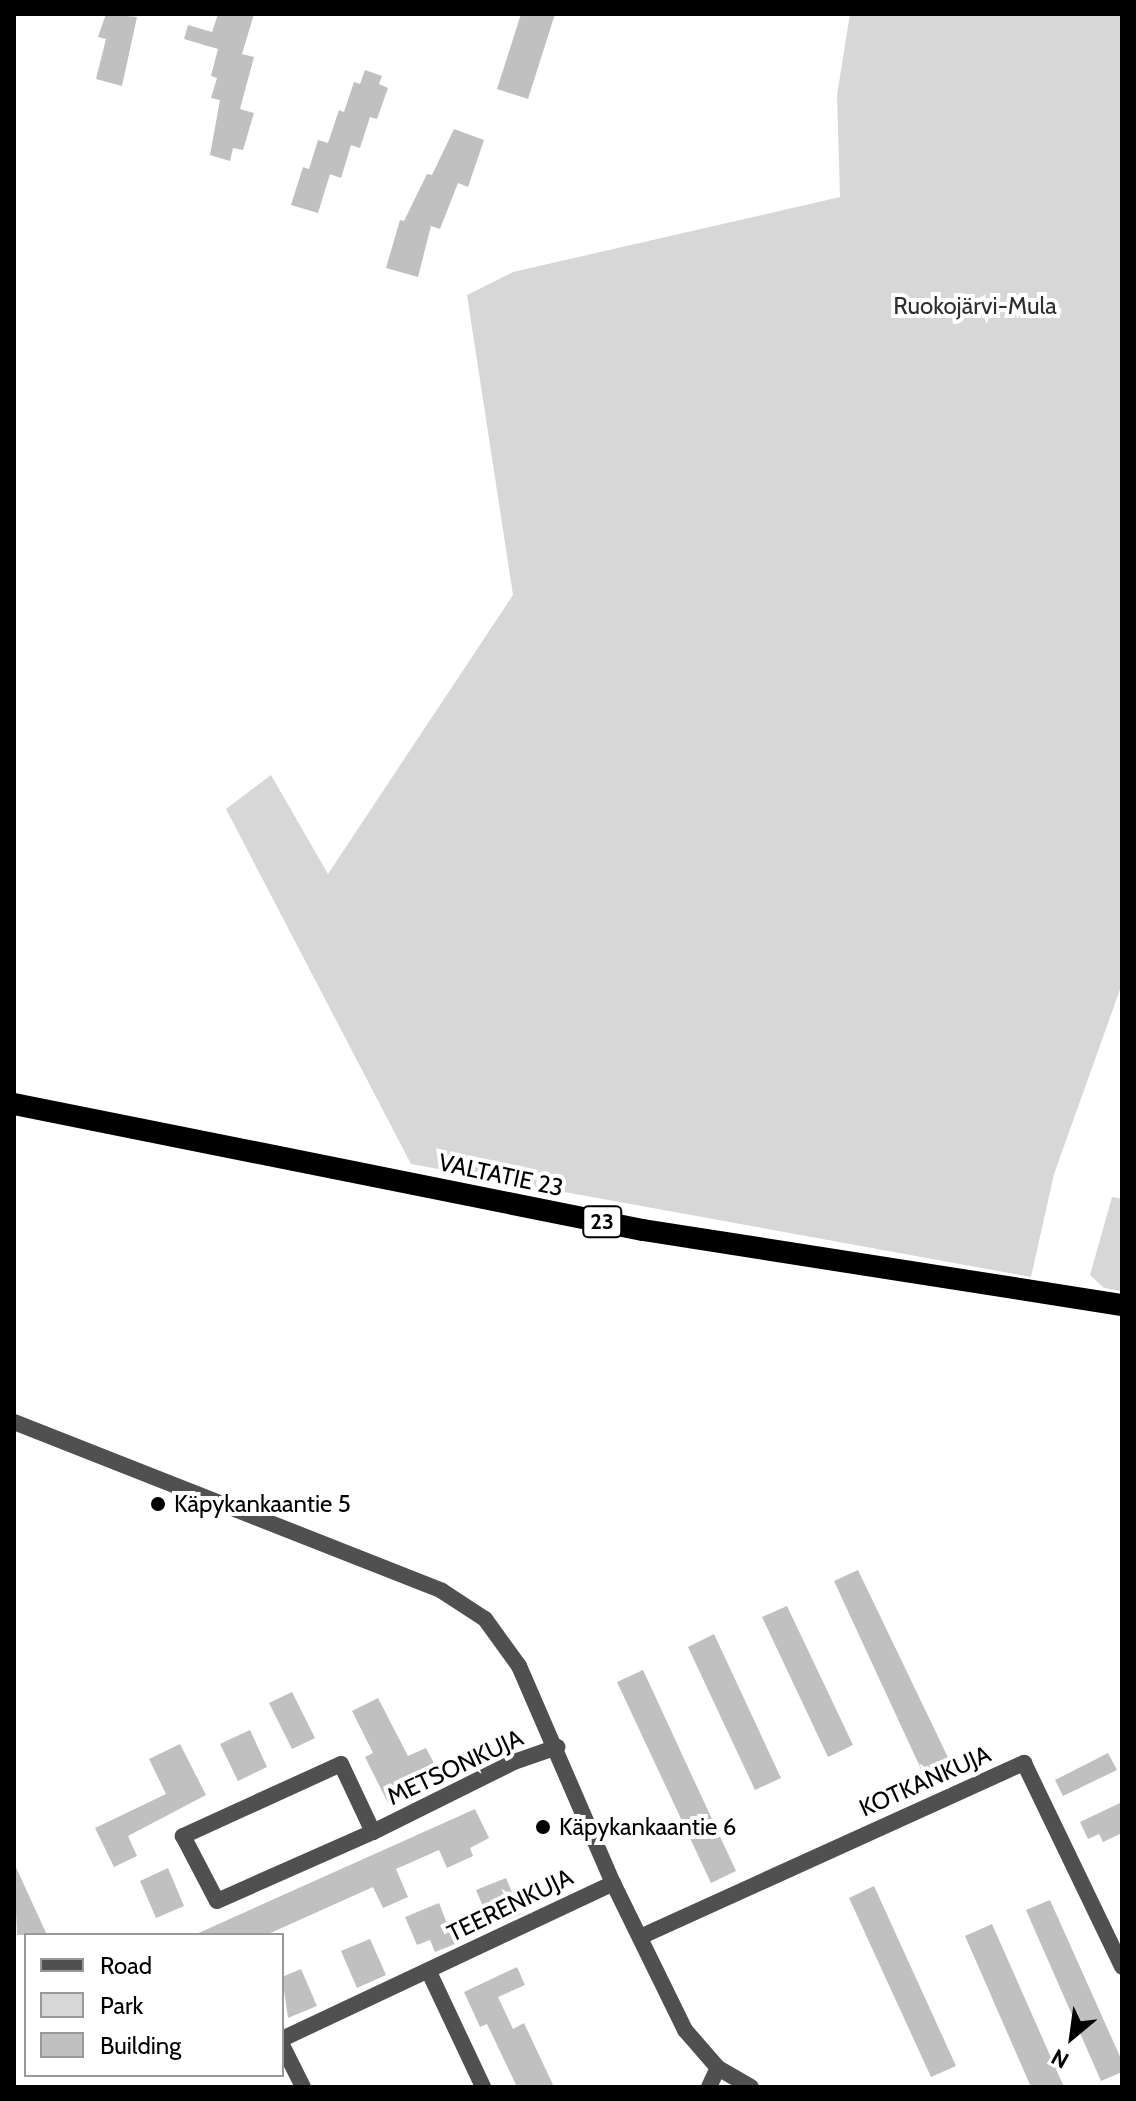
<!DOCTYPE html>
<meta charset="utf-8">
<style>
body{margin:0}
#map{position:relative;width:1136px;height:2101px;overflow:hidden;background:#fff;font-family:Cabin,sans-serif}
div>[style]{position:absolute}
.green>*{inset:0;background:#d7d7d7}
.building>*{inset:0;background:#c0c0c0}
.minor>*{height:16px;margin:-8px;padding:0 8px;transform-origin:8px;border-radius:8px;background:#505050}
.tertiary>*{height:16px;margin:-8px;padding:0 8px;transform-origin:8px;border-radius:8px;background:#505050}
.trunk>*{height:22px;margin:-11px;padding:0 11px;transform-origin:11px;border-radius:11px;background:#000}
.dots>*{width:22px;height:22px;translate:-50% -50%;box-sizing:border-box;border:4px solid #fff;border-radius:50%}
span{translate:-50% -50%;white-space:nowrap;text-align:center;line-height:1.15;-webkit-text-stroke:8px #fff;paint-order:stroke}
.shield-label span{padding:2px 6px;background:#fff;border:2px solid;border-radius:6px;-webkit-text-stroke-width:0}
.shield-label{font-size:22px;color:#000;font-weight:700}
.park-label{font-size:24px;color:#2e2e2e}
.street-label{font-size:24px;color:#000}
.poi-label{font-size:24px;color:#000}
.left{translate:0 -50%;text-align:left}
.frame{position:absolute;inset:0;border:16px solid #000;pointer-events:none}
.legend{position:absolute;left:24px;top:1933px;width:260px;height:144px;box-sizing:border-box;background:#fff;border:2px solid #999;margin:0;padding:10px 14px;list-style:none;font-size:24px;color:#000}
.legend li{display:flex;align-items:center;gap:16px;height:40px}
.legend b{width:40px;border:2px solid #999}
.north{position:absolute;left:1032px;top:1997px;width:80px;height:80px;-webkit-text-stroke:6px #fff;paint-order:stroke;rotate:209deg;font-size:22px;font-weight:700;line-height:32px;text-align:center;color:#000}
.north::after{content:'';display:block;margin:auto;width:28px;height:36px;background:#000;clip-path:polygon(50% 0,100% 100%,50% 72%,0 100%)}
</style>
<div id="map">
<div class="green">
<div style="clip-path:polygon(850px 14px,1122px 14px,1122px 984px,1054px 1174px,1031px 1277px,411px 1164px,226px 809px,271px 775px,328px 874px,513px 595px,467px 295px,513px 272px,840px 197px,837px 95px)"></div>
<div style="clip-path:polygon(1112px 1197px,1122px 1199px,1122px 1291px,1104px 1288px,1090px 1275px)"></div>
</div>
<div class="building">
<div style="clip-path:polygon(106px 14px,137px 17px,122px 86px,96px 79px,106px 39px,98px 37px)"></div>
<div style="clip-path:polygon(218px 14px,254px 14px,242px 54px,254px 57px,240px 109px,254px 113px,243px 150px,233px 148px,230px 161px,210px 155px,220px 100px,211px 98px,217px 78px,211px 76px,218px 49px,184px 39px,188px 25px,212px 32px)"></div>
<div style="clip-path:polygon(521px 14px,555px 14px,528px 99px,497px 89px)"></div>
<div style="clip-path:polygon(365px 70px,382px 76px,379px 84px,388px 88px,377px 119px,370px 117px,360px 148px,351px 145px,341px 178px,330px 174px,318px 213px,291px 205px,303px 167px,309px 169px,318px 140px,328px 143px,339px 110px,344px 112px,354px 82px,360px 84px)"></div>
<div style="clip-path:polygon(454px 129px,484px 140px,468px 187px,458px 183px,440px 229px,431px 226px,418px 277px,386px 268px,400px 220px,404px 221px,427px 174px,432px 175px)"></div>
<div style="clip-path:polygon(858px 1570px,954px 1770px,927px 1782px,834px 1581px)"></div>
<div style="clip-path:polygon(787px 1606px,853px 1745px,828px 1757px,762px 1617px)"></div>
<div style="clip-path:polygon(714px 1634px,781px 1778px,755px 1790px,688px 1647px)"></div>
<div style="clip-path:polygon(643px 1670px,736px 1871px,711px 1883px,617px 1682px)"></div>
<div style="clip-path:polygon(292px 1692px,315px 1738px,292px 1749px,269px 1703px)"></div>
<div style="clip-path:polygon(378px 1698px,408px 1756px,426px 1748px,441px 1777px,388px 1803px,365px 1757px,373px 1753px,352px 1711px)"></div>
<div style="clip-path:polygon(250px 1730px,267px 1767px,238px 1781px,220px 1744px)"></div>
<div style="clip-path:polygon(180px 1744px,206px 1795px,128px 1836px,137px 1856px,114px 1867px,95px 1828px,166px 1794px,149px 1759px)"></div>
<div style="clip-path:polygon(1108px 1753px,1117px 1770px,1063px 1796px,1055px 1780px)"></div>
<div style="clip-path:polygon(1122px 1802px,1122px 1833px,1103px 1842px,1099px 1834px,1088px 1839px,1080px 1822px)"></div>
<div style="clip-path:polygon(475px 1809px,489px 1838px,470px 1848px,473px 1856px,447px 1868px,439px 1850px,396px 1869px,408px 1897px,383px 1908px,373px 1887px,266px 1935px,194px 1935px)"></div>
<div style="clip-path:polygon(14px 1863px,47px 1935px,17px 1935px)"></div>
<div style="clip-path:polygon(168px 1868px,184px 1906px,156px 1918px,140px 1881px)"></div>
<div style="clip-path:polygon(506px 1878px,521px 1914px,492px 1927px,476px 1890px)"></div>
<div style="clip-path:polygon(874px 1886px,956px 2066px,931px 2077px,849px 1898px)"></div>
<div style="clip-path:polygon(1050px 1900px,1122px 2061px,1122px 2072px,1101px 2081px,1026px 1910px)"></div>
<div style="clip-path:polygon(439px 1903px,455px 1944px,435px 1952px,430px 1940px,417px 1945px,405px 1917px)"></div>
<div style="clip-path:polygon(992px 1924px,1064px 2087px,1031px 2087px,965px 1936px)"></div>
<div style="clip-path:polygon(370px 1939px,386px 1975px,357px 1988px,341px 1951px)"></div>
<div style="clip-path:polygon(517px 1967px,525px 1985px,498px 1997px,513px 2029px,524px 2023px,554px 2087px,517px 2087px,487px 2024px,480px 2027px,464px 1992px)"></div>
<div style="clip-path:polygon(301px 1969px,317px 2006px,288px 2018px,282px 1977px)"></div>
</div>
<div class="minor">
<div style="left:373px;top:1832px;width:75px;rotate:-115.2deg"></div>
<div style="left:341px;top:1764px;width:174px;rotate:155.5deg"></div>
<div style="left:183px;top:1836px;width:73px;rotate:62.4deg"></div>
<div style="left:217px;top:1901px;width:171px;rotate:-23.9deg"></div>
<div style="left:373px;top:1832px;width:157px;rotate:-26.4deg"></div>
<div style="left:514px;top:1762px;width:46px;rotate:-19.2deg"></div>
<div style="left:640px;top:1937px;width:422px;rotate:-24.4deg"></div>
<div style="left:1024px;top:1763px;width:226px;rotate:64.3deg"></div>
<div style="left:429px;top:1972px;width:127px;rotate:64.8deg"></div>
<div style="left:282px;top:2039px;width:366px;rotate:-25.2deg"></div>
<div style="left:282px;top:2045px;width:47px;rotate:63.4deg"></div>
<div style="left:709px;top:2087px;width:21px;rotate:-65deg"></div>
</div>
<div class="tertiary">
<div style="left:14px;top:1422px;width:460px;rotate:21.5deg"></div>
<div style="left:442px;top:1591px;width:51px;rotate:33.1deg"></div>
<div style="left:485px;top:1619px;width:58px;rotate:54.1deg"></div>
<div style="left:519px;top:1666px;width:236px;rotate:66.6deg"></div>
<div style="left:613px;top:1883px;width:164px;rotate:63.9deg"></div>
<div style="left:685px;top:2030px;width:50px;rotate:49deg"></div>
<div style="left:718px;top:2068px;width:38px;rotate:30deg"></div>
</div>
<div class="trunk">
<div style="left:14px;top:1104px;width:641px;rotate:11.33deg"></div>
<div style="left:643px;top:1230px;width:485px;rotate:8.9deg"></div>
</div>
<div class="dots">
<div style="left:158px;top:1504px;background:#000"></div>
<div style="left:543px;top:1827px;background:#000"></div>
</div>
<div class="shield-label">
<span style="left:602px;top:1222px">23</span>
</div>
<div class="park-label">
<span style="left:975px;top:306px">Ruokojärvi-Mula</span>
</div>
<div class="street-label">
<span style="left:501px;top:1175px;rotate:12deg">VALTATIE 23</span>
<span style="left:455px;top:1767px;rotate:-25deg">METSONKUJA</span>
<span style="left:925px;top:1781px;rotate:-24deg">KOTKANKUJA</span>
<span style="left:510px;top:1905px;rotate:-26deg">TEERENKUJA</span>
</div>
<div class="poi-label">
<span class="left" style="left:174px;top:1504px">Käpykankaantie 5</span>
<span class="left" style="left:559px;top:1827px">Käpykankaantie 6</span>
</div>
<div class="frame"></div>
<ul class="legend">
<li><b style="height:10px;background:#505050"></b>Road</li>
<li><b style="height:22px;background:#d7d7d7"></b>Park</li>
<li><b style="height:22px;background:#c0c0c0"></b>Building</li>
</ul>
<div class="north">N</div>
</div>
